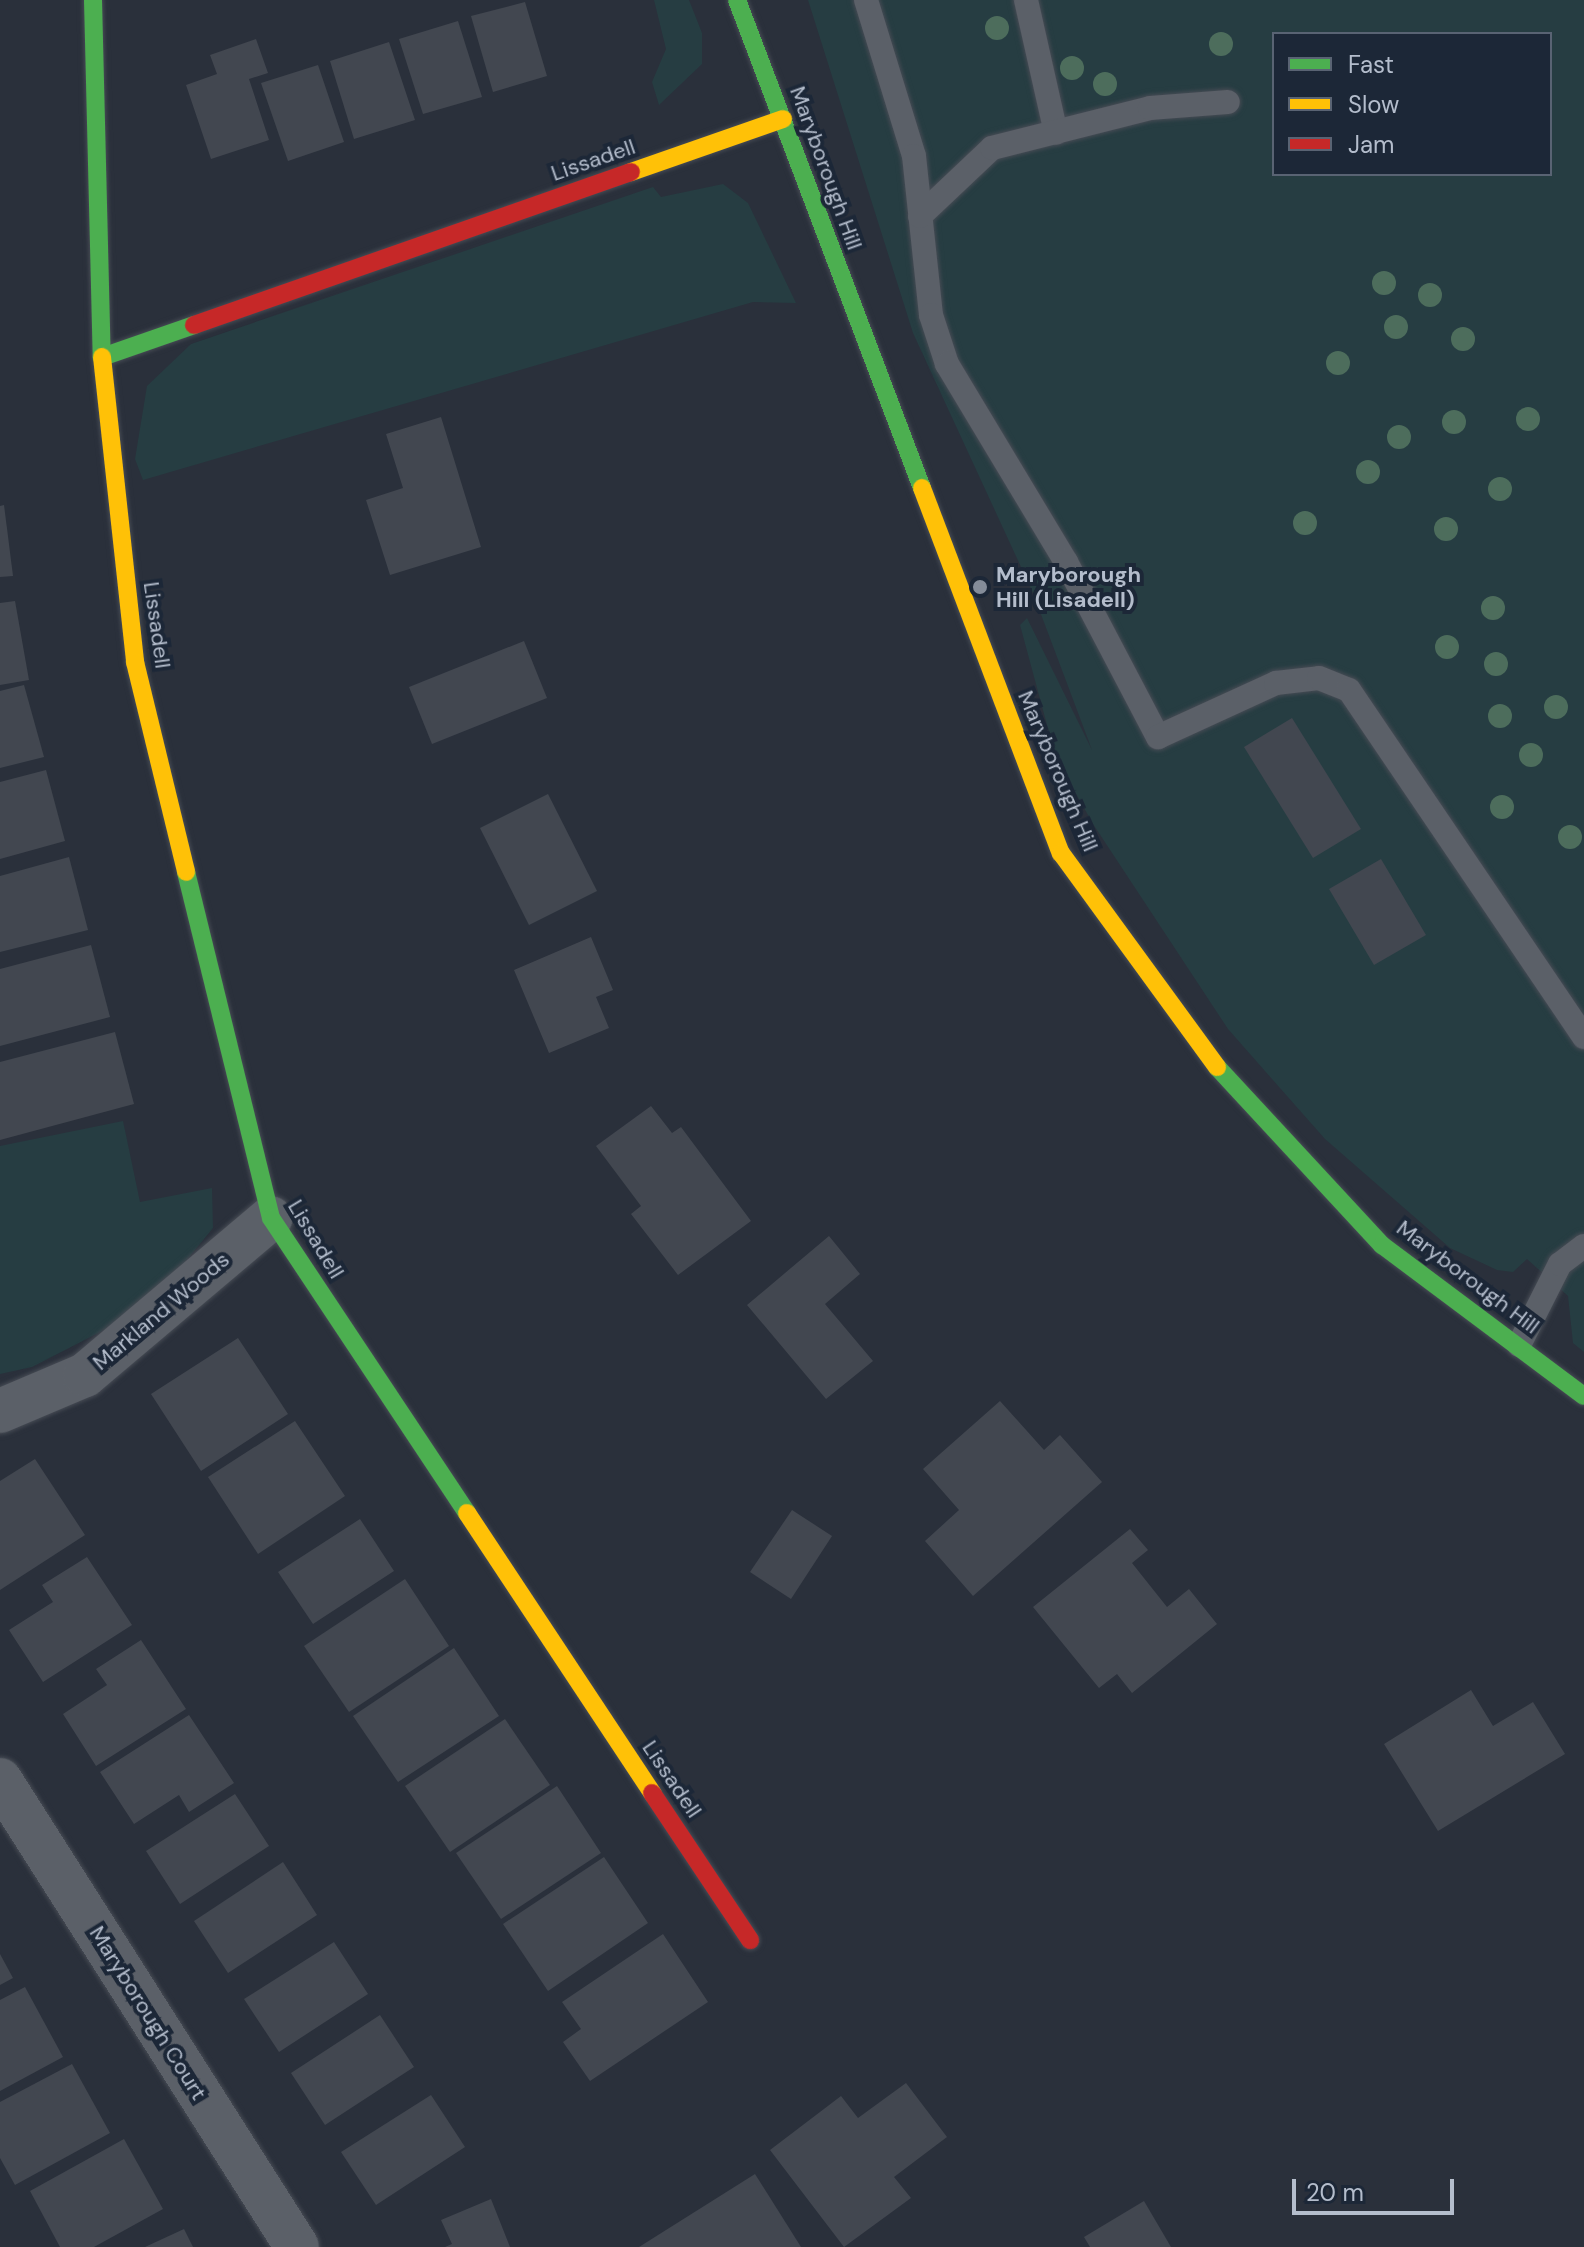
<!DOCTYPE html>
<style>
body{margin:0}
#map{position:relative;width:1584px;height:2247px;overflow:hidden;background:#2a303b;font-family:"DM Sans",sans-serif}
div>[style]{position:absolute}
.green>*{inset:0;background:#263d42}
.building>*{inset:0;background:#424750}
.roads{filter:drop-shadow(0 0 2px #464b54) drop-shadow(0 0 2px #464b54)}
.lane>*{height:24px;margin:-12px;padding:0 12px;transform-origin:12px;border-radius:12px;background:#5b6068}
.street>*{height:44px;margin:-22px;padding:0 22px;transform-origin:22px;border-radius:22px;background:#5b6068}
.fast>*{height:18px;margin:-9px;padding:0 9px;transform-origin:9px;border-radius:9px;background:#4caf50}
.slow>*{height:18px;margin:-9px;padding:0 9px;transform-origin:9px;border-radius:9px;background:#ffc107}
.jam>*{height:18px;margin:-9px;padding:0 9px;transform-origin:9px;border-radius:9px;background:#c62828}
.trees>*{width:24px;height:24px;margin:-12px;border-radius:50%;background:#4d6d5c}
.dots>*{width:22px;height:22px;translate:-50% -50%;box-sizing:border-box;border:4px solid #1c2737;border-radius:50%}
span{translate:-50% -50%;white-space:nowrap;text-align:center;line-height:1.15;-webkit-text-stroke:8px #1c2737;paint-order:stroke}
.street-label{font-size:22px;color:#b4bdcc}
.poi-label{font-size:22px;color:#b4bdcc;font-weight:700}
.left{translate:0 -50%;text-align:left}
.legend{position:absolute;left:1272px;top:32px;width:280px;height:144px;box-sizing:border-box;background:#1c2737;border:2px solid #596373;margin:0;padding:10px 14px;list-style:none;font-size:24px;color:#b4bdcc}
.legend li{display:flex;align-items:center;gap:16px;height:40px}
.legend b{width:40px;border:2px solid #596373}
.scale{position:absolute;left:1292px;top:2179px;width:162px;height:36px;box-sizing:border-box;border:4px solid #b4bdcc;border-top:0;padding-left:10px;font-size:24px;line-height:28px;white-space:nowrap;color:#b4bdcc;-webkit-text-stroke:6px #1c2737;paint-order:stroke}
</style>
<div id="map">
<div class="green">
<div style="clip-path:polygon(654px 0,689px 0,702px 33px,702px 64px,659px 105px,652px 82px,666px 49px)"></div>
<div style="clip-path:polygon(evenodd,808px 0,1584px 0,1584px 1352px,1573px 1343px,1568px 1296px,1527px 1259px,1513px 1272px,1497px 1270px,1450px 1248px,1325px 1139px,1228px 1029px,1093px 824px,1056px 758px,1020px 625px,1027px 618px,1092px 750px,1033px 593px,913px 333px,808px 0,1274px 34px,1550px 34px,1550px 174px,1274px 174px,1274px 34px)"></div>
<div style="clip-path:polygon(723px 184px,748px 203px,796px 303px,753px 302px,143px 480px,135px 459px,147px 386px,191px 344px,653px 187px,661px 197px)"></div>
<div style="clip-path:polygon(123px 1121px,140px 1202px,212px 1188px,213px 1228px,172px 1278px,106px 1329px,32px 1367px,0 1374px,0 1146px)"></div>
</div>
<div class="building">
<div style="clip-path:polygon(525px 2px,547px 76px,493px 92px,471px 16px)"></div>
<div style="clip-path:polygon(458px 21px,482px 97px,423px 114px,399px 39px)"></div>
<div style="clip-path:polygon(256px 39px,268px 73px,249px 79px,269px 140px,211px 159px,186px 85px,217px 74px,210px 55px)"></div>
<div style="clip-path:polygon(389px 42px,415px 120px,354px 139px,330px 61px)"></div>
<div style="clip-path:polygon(318px 65px,344px 142px,288px 161px,261px 83px)"></div>
<div style="clip-path:polygon(441px 417px,481px 547px,390px 575px,366px 500px,403px 488px,386px 434px)"></div>
<div style="clip-path:polygon(4px 505px,13px 576px,0 577px,0 506px)"></div>
<div style="clip-path:polygon(15px 601px,29px 680px,0 685px,0 603px)"></div>
<div style="clip-path:polygon(524px 641px,547px 698px,432px 744px,409px 687px)"></div>
<div style="clip-path:polygon(24px 685px,44px 757px,0 768px,0 691px)"></div>
<div style="clip-path:polygon(1292px 718px,1361px 829px,1313px 858px,1244px 747px)"></div>
<div style="clip-path:polygon(46px 770px,65px 841px,0 859px,0 782px)"></div>
<div style="clip-path:polygon(548px 794px,597px 891px,529px 925px,480px 828px)"></div>
<div style="clip-path:polygon(69px 857px,88px 930px,0 952px,0 876px)"></div>
<div style="clip-path:polygon(1381px 859px,1426px 935px,1374px 965px,1329px 889px)"></div>
<div style="clip-path:polygon(591px 937px,613px 990px,596px 997px,609px 1028px,549px 1053px,514px 970px)"></div>
<div style="clip-path:polygon(91px 945px,110px 1017px,0 1046px,0 969px)"></div>
<div style="clip-path:polygon(115px 1032px,134px 1104px,0 1140px,0 1062px)"></div>
<div style="clip-path:polygon(651px 1106px,672px 1133px,681px 1127px,751px 1221px,678px 1275px,631px 1214px,641px 1206px,596px 1146px)"></div>
<div style="clip-path:polygon(829px 1236px,860px 1274px,825px 1304px,873px 1361px,826px 1399px,747px 1305px)"></div>
<div style="clip-path:polygon(238px 1338px,288px 1414px,201px 1471px,151px 1394px)"></div>
<div style="clip-path:polygon(1000px 1401px,1044px 1450px,1060px 1435px,1102px 1482px,973px 1596px,925px 1541px,959px 1510px,923px 1469px)"></div>
<div style="clip-path:polygon(295px 1421px,345px 1496px,258px 1554px,208px 1477px)"></div>
<div style="clip-path:polygon(35px 1459px,85px 1535px,0 1590px,0 1481px)"></div>
<div style="clip-path:polygon(792px 1510px,832px 1536px,791px 1599px,750px 1572px)"></div>
<div style="clip-path:polygon(360px 1519px,394px 1571px,313px 1624px,278px 1572px)"></div>
<div style="clip-path:polygon(1130px 1529px,1148px 1550px,1132px 1563px,1167px 1607px,1189px 1589px,1217px 1624px,1132px 1693px,1117px 1674px,1099px 1688px,1033px 1607px)"></div>
<div style="clip-path:polygon(87px 1557px,132px 1625px,43px 1682px,9px 1630px,53px 1602px,42px 1585px)"></div>
<div style="clip-path:polygon(405px 1579px,449px 1646px,349px 1712px,304px 1646px)"></div>
<div style="clip-path:polygon(141px 1640px,186px 1709px,96px 1766px,63px 1714px,107px 1685px,96px 1669px)"></div>
<div style="clip-path:polygon(454px 1648px,499px 1716px,398px 1782px,353px 1716px)"></div>
<div style="clip-path:polygon(1471px 1690px,1493px 1726px,1533px 1702px,1565px 1754px,1438px 1831px,1384px 1744px)"></div>
<div style="clip-path:polygon(189px 1715px,234px 1783px,189px 1812px,179px 1795px,134px 1824px,100px 1772px)"></div>
<div style="clip-path:polygon(505px 1719px,550px 1785px,450px 1852px,405px 1786px)"></div>
<div style="clip-path:polygon(557px 1786px,601px 1853px,501px 1919px,456px 1853px)"></div>
<div style="clip-path:polygon(235px 1794px,269px 1846px,180px 1904px,146px 1851px)"></div>
<div style="clip-path:polygon(604px 1857px,648px 1923px,548px 1991px,503px 1924px)"></div>
<div style="clip-path:polygon(283px 1862px,317px 1915px,228px 1973px,194px 1921px)"></div>
<div style="clip-path:polygon(663px 1934px,708px 2002px,590px 2081px,563px 2042px,581px 2029px,562px 2002px)"></div>
<div style="clip-path:polygon(334px 1942px,368px 1994px,279px 2052px,244px 1999px)"></div>
<div style="clip-path:polygon(0 1954px,13px 1978px,0 1985px)"></div>
<div style="clip-path:polygon(25px 1987px,63px 2057px,0 2091px,0 2000px)"></div>
<div style="clip-path:polygon(380px 2015px,414px 2067px,325px 2125px,291px 2073px)"></div>
<div style="clip-path:polygon(72px 2064px,110px 2133px,15px 2185px,0 2158px,0 2102px)"></div>
<div style="clip-path:polygon(906px 2083px,947px 2137px,894px 2177px,911px 2198px,844px 2247px,770px 2150px,841px 2096px,858px 2118px)"></div>
<div style="clip-path:polygon(431px 2095px,465px 2147px,376px 2205px,341px 2152px)"></div>
<div style="clip-path:polygon(124px 2139px,163px 2209px,94px 2247px,60px 2247px,30px 2191px)"></div>
<div style="clip-path:polygon(755px 2174px,801px 2247px,639px 2247px)"></div>
<div style="clip-path:polygon(491px 2199px,510px 2247px,445px 2247px,452px 2244px,441px 2220px)"></div>
<div style="clip-path:polygon(1144px 2201px,1171px 2247px,1090px 2247px,1084px 2237px)"></div>
<div style="clip-path:polygon(184px 2229px,193px 2247px,145px 2247px)"></div>
</div>
<div class="roads">
<div class="lane">
<div style="left:866px;top:0;width:163px;rotate:72.9deg"></div>
<div style="left:914px;top:156px;width:160px;rotate:83.9deg"></div>
<div style="left:931px;top:315px;width:52px;rotate:71.9deg"></div>
<div style="left:947px;top:364px;width:231px;rotate:59deg"></div>
<div style="left:1066px;top:562px;width:198px;rotate:62.3deg"></div>
<div style="left:1158px;top:737px;width:130px;rotate:-24.6deg"></div>
<div style="left:1276px;top:683px;width:43px;rotate:-6.6deg"></div>
<div style="left:1319px;top:678px;width:32px;rotate:22deg"></div>
<div style="left:1349px;top:690px;width:419px;rotate:55.9deg"></div>
<div style="left:1026px;top:0;width:136px;rotate:77.3deg"></div>
<div style="left:920px;top:216px;width:99px;rotate:-43.4deg"></div>
<div style="left:992px;top:148px;width:163px;rotate:-14.2deg"></div>
<div style="left:1150px;top:108px;width:78px;rotate:-4.4deg"></div>
<div style="left:1519px;top:1345px;width:91px;rotate:-63.2deg"></div>
<div style="left:1560px;top:1264px;width:30px;rotate:-37deg"></div>
</div>
<div class="street">
<div style="left:0;top:1411px;width:92px;rotate:-23deg"></div>
<div style="left:85px;top:1375px;width:243px;rotate:-40.2deg"></div>
<div style="left:0;top:1780px;width:553px;rotate:57.54deg"></div>
</div>
<div class="fast">
<div style="left:93px;top:0;width:357px;rotate:88.6deg"></div>
<div style="left:102px;top:357px;width:97px;rotate:-19.2deg"></div>
<div style="left:737px;top:0;width:522px;rotate:69.24deg"></div>
<div style="left:186px;top:872px;width:356px;rotate:76.2deg"></div>
<div style="left:271px;top:1218px;width:354px;rotate:56.4deg"></div>
<div style="left:1217px;top:1067px;width:243px;rotate:47.2deg"></div>
<div style="left:1382px;top:1245px;width:252px;rotate:36.8deg"></div>
</div>
<div class="slow">
<div style="left:631px;top:172px;width:161px;rotate:-19.2deg"></div>
<div style="left:102px;top:357px;width:307px;rotate:83.8deg"></div>
<div style="left:135px;top:662px;width:216px;rotate:76.3deg"></div>
<div style="left:922px;top:488px;width:391px;rotate:69.2deg"></div>
<div style="left:1061px;top:853px;width:265px;rotate:53.9deg"></div>
<div style="left:467px;top:1513px;width:336px;rotate:56.5deg"></div>
</div>
<div class="jam">
<div style="left:194px;top:325px;width:463px;rotate:-19.3deg"></div>
<div style="left:652px;top:1793px;width:177px;rotate:56.3deg"></div>
</div>
</div>
<div class="trees">
<div style="left:997px;top:28px"></div>
<div style="left:1221px;top:44px"></div>
<div style="left:1072px;top:68px"></div>
<div style="left:1105px;top:84px"></div>
<div style="left:1384px;top:283px"></div>
<div style="left:1430px;top:295px"></div>
<div style="left:1396px;top:327px"></div>
<div style="left:1463px;top:339px"></div>
<div style="left:1338px;top:363px"></div>
<div style="left:1528px;top:419px"></div>
<div style="left:1454px;top:422px"></div>
<div style="left:1399px;top:437px"></div>
<div style="left:1368px;top:472px"></div>
<div style="left:1500px;top:489px"></div>
<div style="left:1305px;top:523px"></div>
<div style="left:1446px;top:529px"></div>
<div style="left:1493px;top:608px"></div>
<div style="left:1447px;top:647px"></div>
<div style="left:1496px;top:664px"></div>
<div style="left:1556px;top:707px"></div>
<div style="left:1500px;top:716px"></div>
<div style="left:1531px;top:755px"></div>
<div style="left:1502px;top:807px"></div>
<div style="left:1570px;top:837px"></div>
</div>
<div class="dots">
<div style="left:980px;top:587px;background:#848c99"></div>
</div>
<div class="street-label">
<span style="left:593px;top:160px;rotate:-19deg">Lissadell</span>
<span style="left:826px;top:168px;rotate:70deg">Maryborough Hill</span>
<span style="left:157px;top:625px;rotate:82deg">Lissadell</span>
<span style="left:1058px;top:771px;rotate:67deg">Maryborough Hill</span>
<span style="left:316px;top:1239px;rotate:59deg">Lissadell</span>
<span style="left:1468px;top:1277px;rotate:37deg">Maryborough Hill</span>
<span style="left:161px;top:1311px;rotate:-40deg">Markland Woods</span>
<span style="left:672px;top:1779px;rotate:56deg">Lissadell</span>
<span style="left:148px;top:2013px;rotate:58deg">Maryborough Court</span>
</div>
<div class="poi-label">
<span class="left" style="left:996px;top:587px">Maryborough<br>Hill (Lisadell)</span>
</div>
<ul class="legend">
<li><b style="height:10px;background:#4caf50"></b>Fast</li>
<li><b style="height:10px;background:#ffc107"></b>Slow</li>
<li><b style="height:10px;background:#c62828"></b>Jam</li>
</ul>
<div class="scale">20 m</div>
</div>
